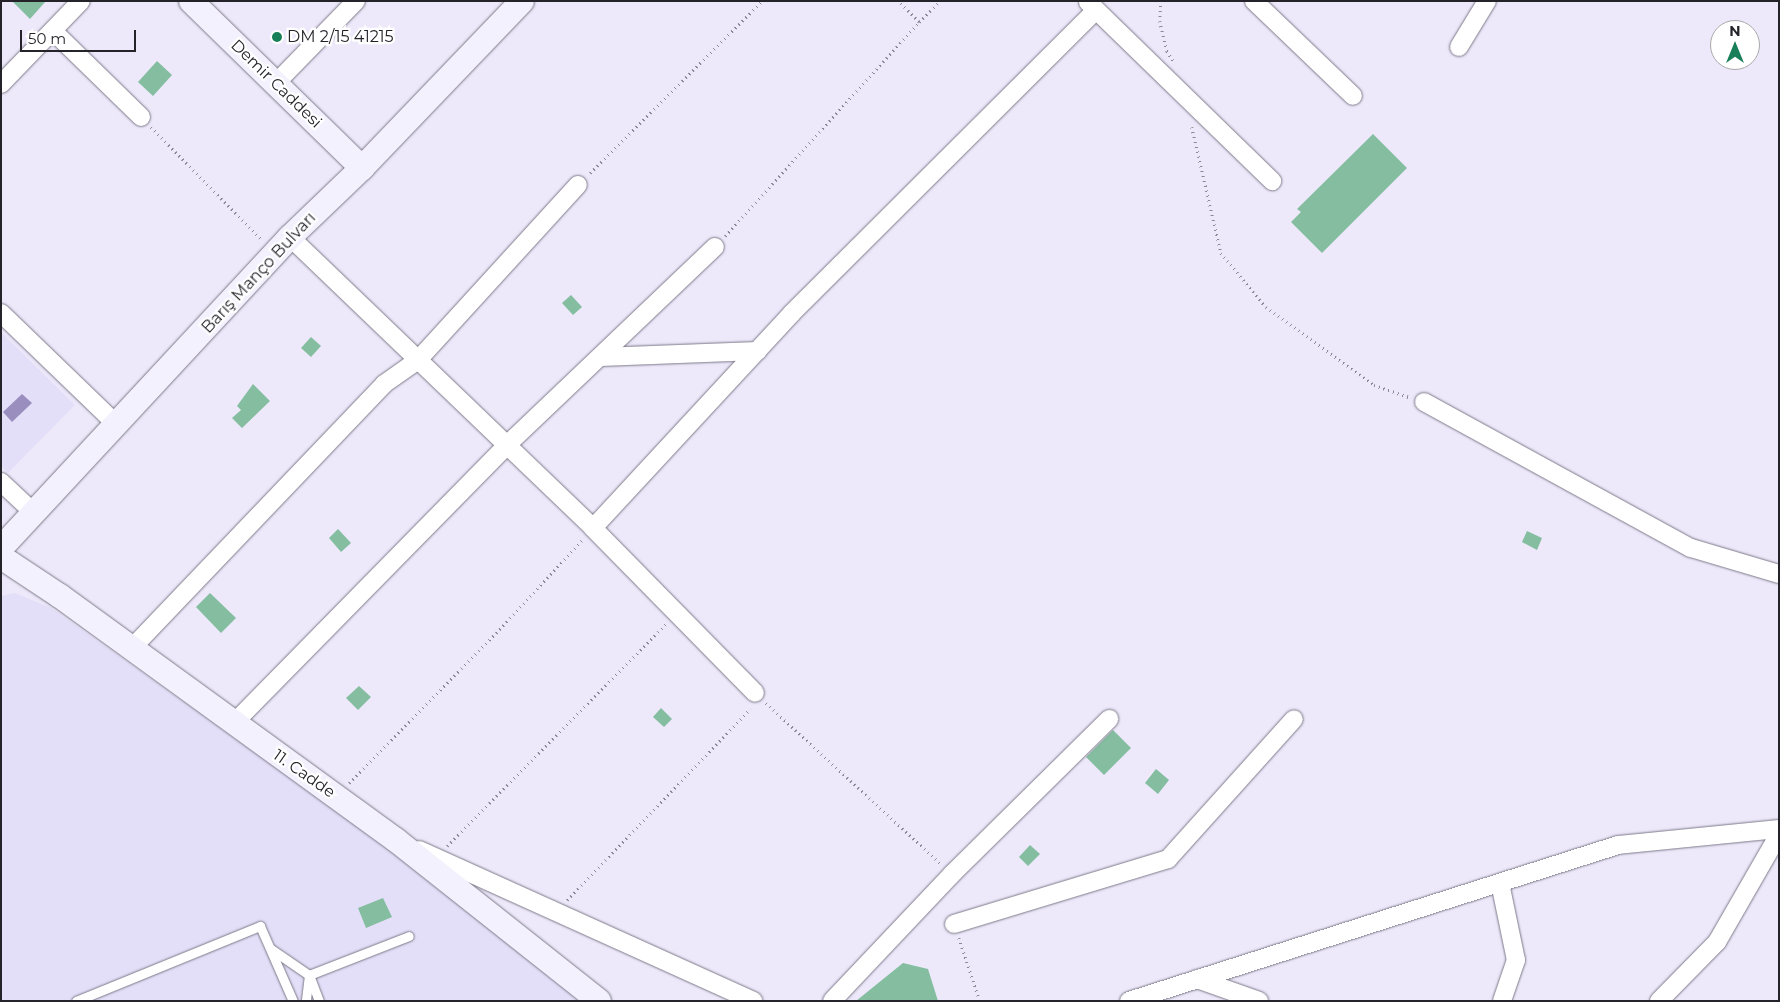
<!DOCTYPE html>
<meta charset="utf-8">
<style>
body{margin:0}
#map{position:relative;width:1780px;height:1002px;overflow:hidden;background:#ede9fa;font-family:Montserrat,sans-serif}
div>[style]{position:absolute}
.built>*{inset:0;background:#e4dff8}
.water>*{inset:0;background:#9a8ebf}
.building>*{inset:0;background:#84bda0}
.path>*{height:2.5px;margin-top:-1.25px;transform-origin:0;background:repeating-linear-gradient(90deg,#8b8894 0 1px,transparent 0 5px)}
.roads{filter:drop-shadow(0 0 1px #7d7989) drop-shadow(0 0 1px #7d7989)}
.lane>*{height:9px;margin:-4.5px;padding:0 4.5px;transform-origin:4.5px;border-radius:4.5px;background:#fff}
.street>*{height:18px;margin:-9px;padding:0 9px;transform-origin:9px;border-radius:9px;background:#fff}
.secondary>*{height:24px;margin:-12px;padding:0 12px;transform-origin:12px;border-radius:12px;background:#f3f1fd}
.dots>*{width:14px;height:14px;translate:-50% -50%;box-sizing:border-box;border:2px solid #fff;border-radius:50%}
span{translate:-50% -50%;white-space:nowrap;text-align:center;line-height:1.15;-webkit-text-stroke:4.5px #fff;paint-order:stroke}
.poi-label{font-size:16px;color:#25232a}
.left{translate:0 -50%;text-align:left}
.street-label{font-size:16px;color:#25232a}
.frame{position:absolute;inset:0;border:2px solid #25232a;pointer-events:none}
.north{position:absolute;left:1710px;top:20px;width:50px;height:50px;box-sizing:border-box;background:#fff;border:1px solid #a8a7aa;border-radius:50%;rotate:0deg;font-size:14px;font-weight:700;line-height:20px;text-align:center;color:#25232a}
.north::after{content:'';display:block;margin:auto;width:18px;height:22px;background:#197f59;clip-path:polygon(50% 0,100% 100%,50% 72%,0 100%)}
.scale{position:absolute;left:20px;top:30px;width:116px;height:22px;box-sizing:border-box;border:2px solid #25232a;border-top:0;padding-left:6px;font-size:15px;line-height:18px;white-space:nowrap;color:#25232a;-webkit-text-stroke:4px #fff;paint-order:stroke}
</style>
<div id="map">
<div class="built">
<div style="clip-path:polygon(1px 332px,75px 405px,8px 473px,1px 466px)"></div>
<div style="clip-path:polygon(15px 593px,51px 608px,387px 846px,580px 1001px,1px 1001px,1px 596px)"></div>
</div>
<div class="water">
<div style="clip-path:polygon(22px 394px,32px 403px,12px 422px,3px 412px)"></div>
</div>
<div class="building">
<div style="clip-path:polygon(12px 1px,46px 1px,30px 19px)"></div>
<div style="clip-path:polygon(157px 61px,172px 75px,153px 96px,138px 82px)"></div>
<div style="clip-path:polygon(1373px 134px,1407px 168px,1322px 253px,1291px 222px,1301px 212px,1297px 209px)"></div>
<div style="clip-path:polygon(571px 295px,582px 307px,573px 315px,562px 303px)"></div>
<div style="clip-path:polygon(311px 337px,321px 346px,311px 357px,301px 348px)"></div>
<div style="clip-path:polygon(253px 384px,270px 401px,242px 428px,232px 418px,241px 410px,237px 406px)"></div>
<div style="clip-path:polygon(338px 529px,351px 543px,341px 552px,329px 538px)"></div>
<div style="clip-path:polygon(1527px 531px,1542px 538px,1537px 550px,1522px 542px)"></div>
<div style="clip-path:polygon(210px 593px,236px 618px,221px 633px,196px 607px)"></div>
<div style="clip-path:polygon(359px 686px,371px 697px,358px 710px,346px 698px)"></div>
<div style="clip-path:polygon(661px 708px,672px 719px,664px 727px,653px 717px)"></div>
<div style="clip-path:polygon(1113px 730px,1131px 748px,1104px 775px,1086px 757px)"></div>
<div style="clip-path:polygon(1156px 769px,1169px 780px,1158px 794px,1145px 783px)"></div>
<div style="clip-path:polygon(1030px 845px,1040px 854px,1028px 866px,1019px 857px)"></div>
<div style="clip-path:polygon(383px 898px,392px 917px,366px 928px,358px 908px)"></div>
<div style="clip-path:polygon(903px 963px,928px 969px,938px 1001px,856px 1001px)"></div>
</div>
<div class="path">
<div style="left:1161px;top:1px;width:20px;rotate:93deg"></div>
<div style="left:1160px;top:21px;width:31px;rotate:77deg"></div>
<div style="left:1167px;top:51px;width:13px;rotate:58deg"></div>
<div style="left:919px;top:22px;width:30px;rotate:-45deg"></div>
<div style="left:151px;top:127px;width:157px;rotate:45.5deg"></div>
<div style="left:1192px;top:127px;width:129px;rotate:77deg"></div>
<div style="left:1221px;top:253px;width:70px;rotate:50.2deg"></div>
<div style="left:1266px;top:307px;width:133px;rotate:35.8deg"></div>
<div style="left:1374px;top:385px;width:37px;rotate:19deg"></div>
<div style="left:590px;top:173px;width:243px;rotate:-45deg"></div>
<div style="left:725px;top:236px;width:289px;rotate:-47.8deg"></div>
<div style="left:919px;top:22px;width:30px;rotate:-135deg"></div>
<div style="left:766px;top:703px;width:236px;rotate:42.6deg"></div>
<div style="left:349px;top:783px;width:210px;rotate:-45.6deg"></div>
<div style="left:496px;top:633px;width:127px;rotate:-47.2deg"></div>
<div style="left:447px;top:846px;width:312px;rotate:-45.4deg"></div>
<div style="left:567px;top:900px;width:265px;rotate:-46.2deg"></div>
<div style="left:959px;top:938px;width:66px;rotate:71.6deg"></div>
</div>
<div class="roads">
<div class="lane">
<div style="left:271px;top:949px;width:46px;rotate:34.4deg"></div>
<div style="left:309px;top:975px;width:26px;rotate:97deg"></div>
<div style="left:76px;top:1001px;width:199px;rotate:-22.2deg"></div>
<div style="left:260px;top:926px;width:82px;rotate:66.3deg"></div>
<div style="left:319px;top:1001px;width:28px;rotate:-111deg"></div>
<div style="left:309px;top:975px;width:107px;rotate:-21.3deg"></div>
</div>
<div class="street">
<div style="left:1254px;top:1px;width:137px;rotate:43.8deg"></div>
<div style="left:1088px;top:2px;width:257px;rotate:44.2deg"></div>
<div style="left:53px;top:31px;width:123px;rotate:44.3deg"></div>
<div style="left:1459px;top:47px;width:54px;rotate:-58.7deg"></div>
<div style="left:1px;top:84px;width:115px;rotate:-46.1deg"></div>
<div style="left:275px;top:84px;width:116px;rotate:-45.7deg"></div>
<div style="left:290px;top:237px;width:420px;rotate:43.8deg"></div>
<div style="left:593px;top:528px;width:231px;rotate:45.5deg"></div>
<div style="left:1px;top:313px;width:161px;rotate:44deg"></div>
<div style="left:600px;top:357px;width:158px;rotate:-2.2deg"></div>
<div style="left:1424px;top:402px;width:304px;rotate:28.7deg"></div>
<div style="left:1691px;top:548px;width:92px;rotate:16.5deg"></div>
<div style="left:1px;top:482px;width:45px;rotate:43.2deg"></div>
<div style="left:593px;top:528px;width:293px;rotate:-47.2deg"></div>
<div style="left:792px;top:313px;width:429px;rotate:-44.9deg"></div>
<div style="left:132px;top:648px;width:365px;rotate:-46.3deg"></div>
<div style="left:384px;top:384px;width:42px;rotate:-35.2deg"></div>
<div style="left:418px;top:360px;width:237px;rotate:-47.6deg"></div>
<div style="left:233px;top:724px;width:391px;rotate:-45.5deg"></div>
<div style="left:507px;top:445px;width:287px;rotate:-43.6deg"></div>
<div style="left:419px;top:850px;width:367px;rotate:24.3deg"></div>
<div style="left:1500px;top:883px;width:79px;rotate:78.3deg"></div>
<div style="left:1516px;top:960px;width:43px;rotate:108.9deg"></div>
<div style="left:954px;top:924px;width:224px;rotate:-16.9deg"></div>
<div style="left:1168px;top:859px;width:188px;rotate:-48deg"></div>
<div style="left:1197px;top:979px;width:66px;rotate:19.5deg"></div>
<div style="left:832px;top:1001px;width:175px;rotate:-46.6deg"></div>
<div style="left:952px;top:874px;width:221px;rotate:-44.6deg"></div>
<div style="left:1129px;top:1001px;width:513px;rotate:-17.69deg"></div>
<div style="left:1618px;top:845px;width:162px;rotate:-5.7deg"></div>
<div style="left:1659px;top:1001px;width:83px;rotate:-45.5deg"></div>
<div style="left:1717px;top:942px;width:125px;rotate:-60.1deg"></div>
</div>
<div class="secondary">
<div style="left:191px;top:1px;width:239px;rotate:44.3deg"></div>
<div style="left:1px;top:548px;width:425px;rotate:-47.1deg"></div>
<div style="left:290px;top:237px;width:100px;rotate:-43.8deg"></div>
<div style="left:362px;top:168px;width:231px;rotate:-46.2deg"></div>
<div style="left:1px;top:557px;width:71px;rotate:33.5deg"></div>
<div style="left:60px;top:596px;width:415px;rotate:36deg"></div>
<div style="left:396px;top:840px;width:259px;rotate:38.4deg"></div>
</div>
</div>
<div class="dots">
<div style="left:277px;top:37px;background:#197f59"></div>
</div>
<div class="poi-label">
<span class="left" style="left:287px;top:37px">DM 2/15 41215</span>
</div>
<div class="street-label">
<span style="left:276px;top:84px;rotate:44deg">Demir Caddesi</span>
<span style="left:259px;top:273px;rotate:-47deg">Barış Manço Bulvarı</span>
<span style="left:304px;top:774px;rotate:35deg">11. Cadde</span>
</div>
<div class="frame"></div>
<div class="north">N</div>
<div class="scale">50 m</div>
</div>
